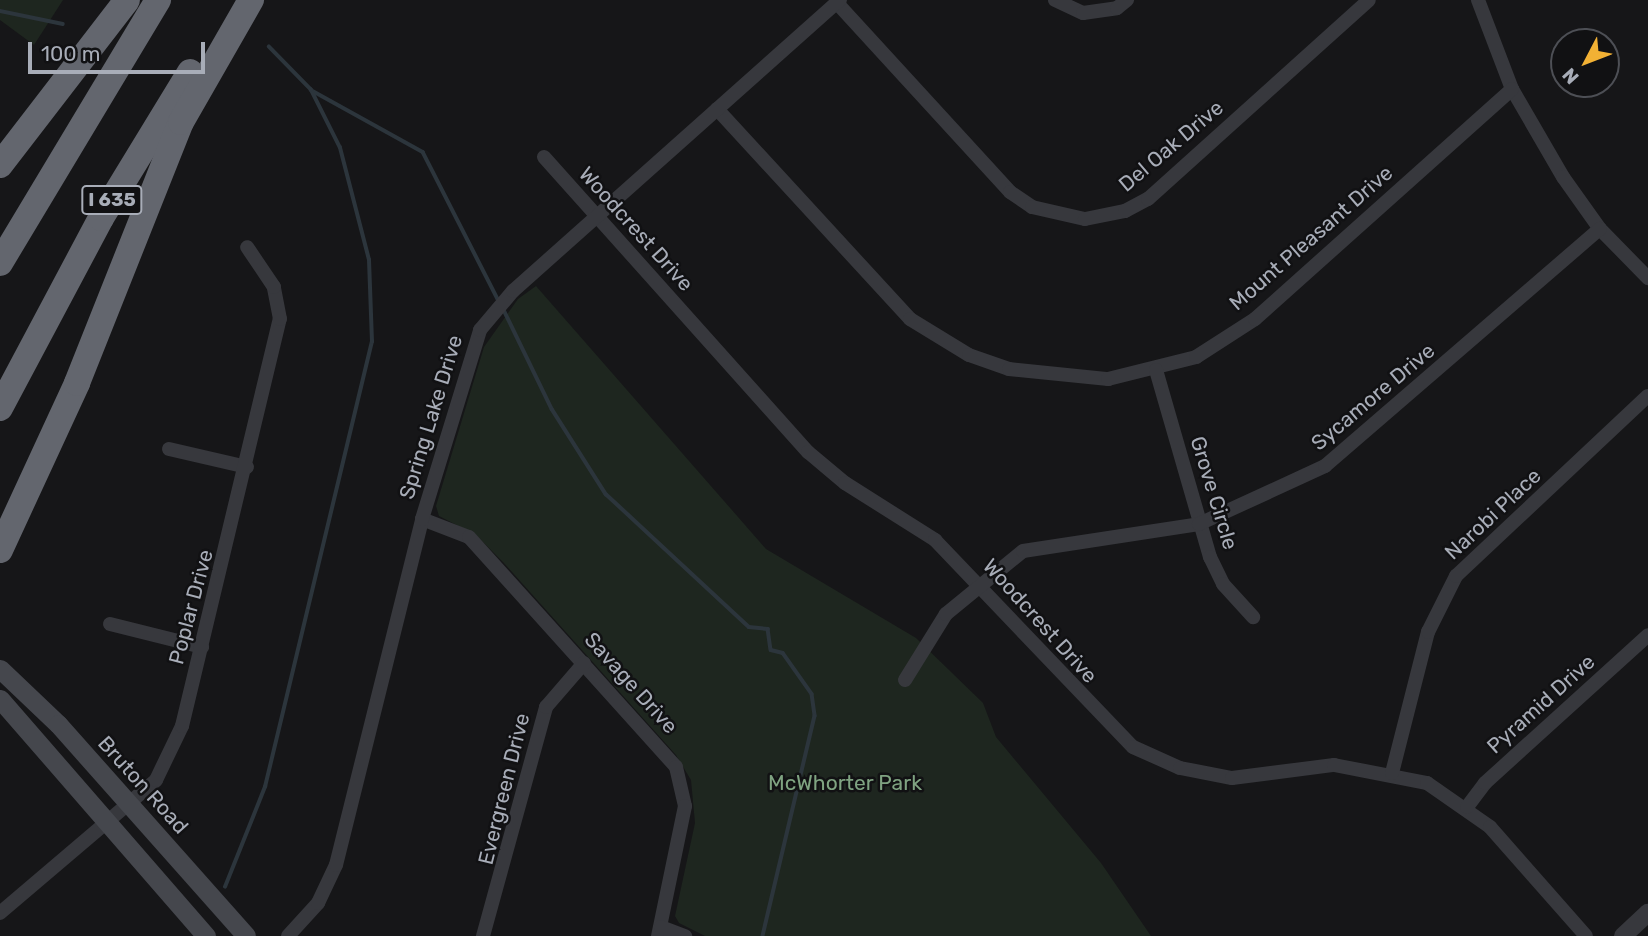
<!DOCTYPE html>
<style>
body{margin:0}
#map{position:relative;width:1648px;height:936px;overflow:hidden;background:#161618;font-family:Rubik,sans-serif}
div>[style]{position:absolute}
.green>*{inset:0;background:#1e261f}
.stream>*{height:3.5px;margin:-1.75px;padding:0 1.75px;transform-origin:1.75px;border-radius:1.75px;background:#2c353c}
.minor>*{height:14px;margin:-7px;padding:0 7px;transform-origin:7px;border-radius:7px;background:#37383d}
.tertiary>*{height:18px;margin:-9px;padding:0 9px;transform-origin:9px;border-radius:9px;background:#37383d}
.secondary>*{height:19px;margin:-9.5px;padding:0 9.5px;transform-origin:9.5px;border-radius:9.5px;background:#45474d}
.motorway>*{height:26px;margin:-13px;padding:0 13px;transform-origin:13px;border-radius:13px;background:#63666e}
span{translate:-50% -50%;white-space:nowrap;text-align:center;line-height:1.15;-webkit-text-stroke:5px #111113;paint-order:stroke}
.shield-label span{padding:2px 5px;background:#111113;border:2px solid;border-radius:5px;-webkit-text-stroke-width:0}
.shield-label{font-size:19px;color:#a8adb8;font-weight:700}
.street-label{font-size:21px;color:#a8adb8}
.park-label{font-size:21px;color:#7fa381}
.north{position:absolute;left:1550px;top:28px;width:70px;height:70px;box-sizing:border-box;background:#111113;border:2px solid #4d4f55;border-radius:50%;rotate:228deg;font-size:19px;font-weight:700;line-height:28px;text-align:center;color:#a8adb8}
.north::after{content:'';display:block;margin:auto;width:24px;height:32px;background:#f2b134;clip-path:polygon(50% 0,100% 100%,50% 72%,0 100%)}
.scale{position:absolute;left:28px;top:42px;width:177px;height:32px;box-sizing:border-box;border:4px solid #a8adb8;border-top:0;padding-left:9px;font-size:21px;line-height:24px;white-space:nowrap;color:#a8adb8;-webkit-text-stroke:5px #111113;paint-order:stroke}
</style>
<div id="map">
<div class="green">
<div style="clip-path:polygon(0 0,63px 0,34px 45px,0 20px)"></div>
<div style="clip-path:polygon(536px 286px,766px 549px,916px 638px,983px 703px,996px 737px,1101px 863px,1151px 936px,705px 936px,679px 923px,675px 916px,695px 823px,691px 780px,676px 755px,503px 562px,476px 535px,439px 516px,436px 506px,484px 347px,518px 299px)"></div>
</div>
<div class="stream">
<div style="left:0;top:11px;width:64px;rotate:11.7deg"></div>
<div style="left:311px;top:90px;width:128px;rotate:29deg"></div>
<div style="left:423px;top:152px;width:167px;rotate:63deg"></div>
<div style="left:503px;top:308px;width:112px;rotate:64.1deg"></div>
<div style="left:552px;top:409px;width:101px;rotate:57.6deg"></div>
<div style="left:606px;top:494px;width:195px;rotate:42.9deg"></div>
<div style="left:749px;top:627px;width:19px;rotate:6deg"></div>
<div style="left:768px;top:629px;width:21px;rotate:82deg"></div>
<div style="left:771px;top:650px;width:12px;rotate:14deg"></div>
<div style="left:783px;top:653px;width:50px;rotate:54.7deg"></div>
<div style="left:812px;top:694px;width:22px;rotate:82deg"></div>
<div style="left:815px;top:716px;width:226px;rotate:103.3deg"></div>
<div style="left:225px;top:887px;width:108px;rotate:-68.2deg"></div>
<div style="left:265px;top:787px;width:458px;rotate:-76.5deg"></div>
<div style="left:372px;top:342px;width:82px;rotate:-92.1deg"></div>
<div style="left:369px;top:260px;width:116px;rotate:-104.5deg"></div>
<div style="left:340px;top:148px;width:65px;rotate:-116.6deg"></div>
<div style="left:311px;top:90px;width:60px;rotate:-134.3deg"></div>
</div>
<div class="minor">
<div style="left:1055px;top:0;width:31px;rotate:25deg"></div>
<div style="left:1083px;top:13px;width:34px;rotate:-8deg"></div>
<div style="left:1117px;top:8px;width:13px;rotate:-39deg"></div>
<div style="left:1478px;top:0;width:95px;rotate:69.1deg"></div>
<div style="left:1512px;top:89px;width:102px;rotate:59.9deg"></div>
<div style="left:1563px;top:177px;width:64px;rotate:54.6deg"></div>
<div style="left:1600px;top:229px;width:69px;rotate:45.6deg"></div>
<div style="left:837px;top:3px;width:256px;rotate:47.5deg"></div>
<div style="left:1010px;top:192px;width:27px;rotate:34deg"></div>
<div style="left:1032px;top:207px;width:54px;rotate:12.8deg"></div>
<div style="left:1085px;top:219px;width:41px;rotate:-11.3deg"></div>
<div style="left:1125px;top:211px;width:26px;rotate:-28deg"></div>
<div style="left:1148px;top:199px;width:297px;rotate:-42deg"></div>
<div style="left:717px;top:109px;width:285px;rotate:47.4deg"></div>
<div style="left:910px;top:319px;width:69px;rotate:31.4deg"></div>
<div style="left:969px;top:355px;width:42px;rotate:19.3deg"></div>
<div style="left:1009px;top:369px;width:100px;rotate:5.8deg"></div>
<div style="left:1108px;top:379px;width:91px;rotate:-14deg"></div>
<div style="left:1196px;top:357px;width:70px;rotate:-32.8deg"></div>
<div style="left:1255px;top:319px;width:345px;rotate:-41.8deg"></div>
<div style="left:544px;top:157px;width:396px;rotate:48.2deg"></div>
<div style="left:808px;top:452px;width:48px;rotate:40deg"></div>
<div style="left:845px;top:483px;width:107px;rotate:32.3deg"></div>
<div style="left:935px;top:540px;width:286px;rotate:46.3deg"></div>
<div style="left:1133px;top:747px;width:51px;rotate:24.1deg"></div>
<div style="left:1180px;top:768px;width:53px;rotate:10.9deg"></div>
<div style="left:1232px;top:778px;width:103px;rotate:-7.3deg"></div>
<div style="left:1334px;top:765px;width:95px;rotate:11deg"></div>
<div style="left:1427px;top:783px;width:77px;rotate:34.9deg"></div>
<div style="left:1490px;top:827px;width:145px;rotate:48.6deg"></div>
<div style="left:1156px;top:370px;width:195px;rotate:73.9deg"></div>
<div style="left:1210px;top:557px;width:30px;rotate:64deg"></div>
<div style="left:1223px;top:584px;width:45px;rotate:47.7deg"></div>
<div style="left:169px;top:449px;width:80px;rotate:13deg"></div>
<div style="left:422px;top:519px;width:50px;rotate:21deg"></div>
<div style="left:469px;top:537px;width:309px;rotate:48deg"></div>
<div style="left:676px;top:767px;width:40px;rotate:77deg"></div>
<div style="left:685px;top:806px;width:133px;rotate:101.7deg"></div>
<div style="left:110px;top:624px;width:95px;rotate:14deg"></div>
<div style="left:905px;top:680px;width:78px;rotate:-58.2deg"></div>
<div style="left:946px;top:614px;width:99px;rotate:-39.3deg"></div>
<div style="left:1023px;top:551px;width:178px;rotate:-8.7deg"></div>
<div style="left:1199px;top:524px;width:139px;rotate:-24.7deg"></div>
<div style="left:1325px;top:466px;width:363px;rotate:-40.8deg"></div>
<div style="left:1392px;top:773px;width:146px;rotate:-75.7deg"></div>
<div style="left:1428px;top:632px;width:63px;rotate:-63.4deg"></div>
<div style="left:1456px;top:576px;width:263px;rotate:-43.2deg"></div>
<div style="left:1467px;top:807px;width:30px;rotate:-53deg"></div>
<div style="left:1485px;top:783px;width:220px;rotate:-42.2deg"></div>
<div style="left:0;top:913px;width:205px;rotate:-40.4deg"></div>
<div style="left:156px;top:780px;width:60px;rotate:-64.3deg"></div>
<div style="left:182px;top:726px;width:419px;rotate:-76.5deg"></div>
<div style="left:280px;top:319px;width:33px;rotate:-101deg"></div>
<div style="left:274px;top:287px;width:48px;rotate:-124deg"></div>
<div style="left:661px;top:927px;width:26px;rotate:21deg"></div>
<div style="left:288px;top:936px;width:45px;rotate:-47.7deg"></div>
<div style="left:318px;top:903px;width:42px;rotate:-64.7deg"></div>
<div style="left:336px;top:865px;width:357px;rotate:-76deg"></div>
<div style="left:422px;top:519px;width:198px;rotate:-72.9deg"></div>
<div style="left:480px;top:330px;width:51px;rotate:-49.8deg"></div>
<div style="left:513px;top:291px;width:438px;rotate:-41.7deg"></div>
<div style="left:483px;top:936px;width:238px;rotate:-74.6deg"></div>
<div style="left:546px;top:707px;width:58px;rotate:-49.2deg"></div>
</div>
<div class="tertiary">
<div style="left:1623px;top:936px;width:34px;rotate:-43deg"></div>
</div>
<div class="secondary">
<div style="left:0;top:669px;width:80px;rotate:43.5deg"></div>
<div style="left:58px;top:724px;width:283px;rotate:48.4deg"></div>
<div style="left:0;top:699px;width:314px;rotate:49deg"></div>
</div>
<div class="motorway">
<div style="left:0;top:165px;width:208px;rotate:-52.4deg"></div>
<div style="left:0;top:263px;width:307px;rotate:-59deg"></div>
<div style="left:0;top:408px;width:215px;rotate:-62deg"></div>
<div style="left:101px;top:218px;width:171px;rotate:-58.6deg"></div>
<div style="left:0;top:550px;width:184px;rotate:-65.2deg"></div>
<div style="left:77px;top:383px;width:281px;rotate:-68.3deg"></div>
<div style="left:181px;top:122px;width:141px;rotate:-60.2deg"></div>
</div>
<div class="shield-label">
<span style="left:112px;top:200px">I 635</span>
</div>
<div class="street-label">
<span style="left:1171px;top:146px;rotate:-40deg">Del Oak Drive</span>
<span style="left:636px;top:229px;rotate:48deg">Woodcrest Drive</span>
<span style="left:1311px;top:238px;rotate:-41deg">Mount Pleasant Drive</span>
<span style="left:1373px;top:397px;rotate:-40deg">Sycamore Drive</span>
<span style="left:431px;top:417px;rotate:-73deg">Spring Lake Drive</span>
<span style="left:1214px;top:493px;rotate:73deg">Grove Circle</span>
<span style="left:1493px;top:514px;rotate:-43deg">Narobi Place</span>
<span style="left:191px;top:607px;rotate:-75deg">Poplar Drive</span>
<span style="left:1040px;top:621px;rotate:48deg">Woodcrest Drive</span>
<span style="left:631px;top:683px;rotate:48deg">Savage Drive</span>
<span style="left:1541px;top:704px;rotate:-42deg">Pyramid Drive</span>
<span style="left:143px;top:785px;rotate:48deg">Bruton Road</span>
<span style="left:504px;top:789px;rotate:-76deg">Evergreen Drive</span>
</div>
<div class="park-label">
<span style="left:845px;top:783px">McWhorter Park</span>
</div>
<div class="north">N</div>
<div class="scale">100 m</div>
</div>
